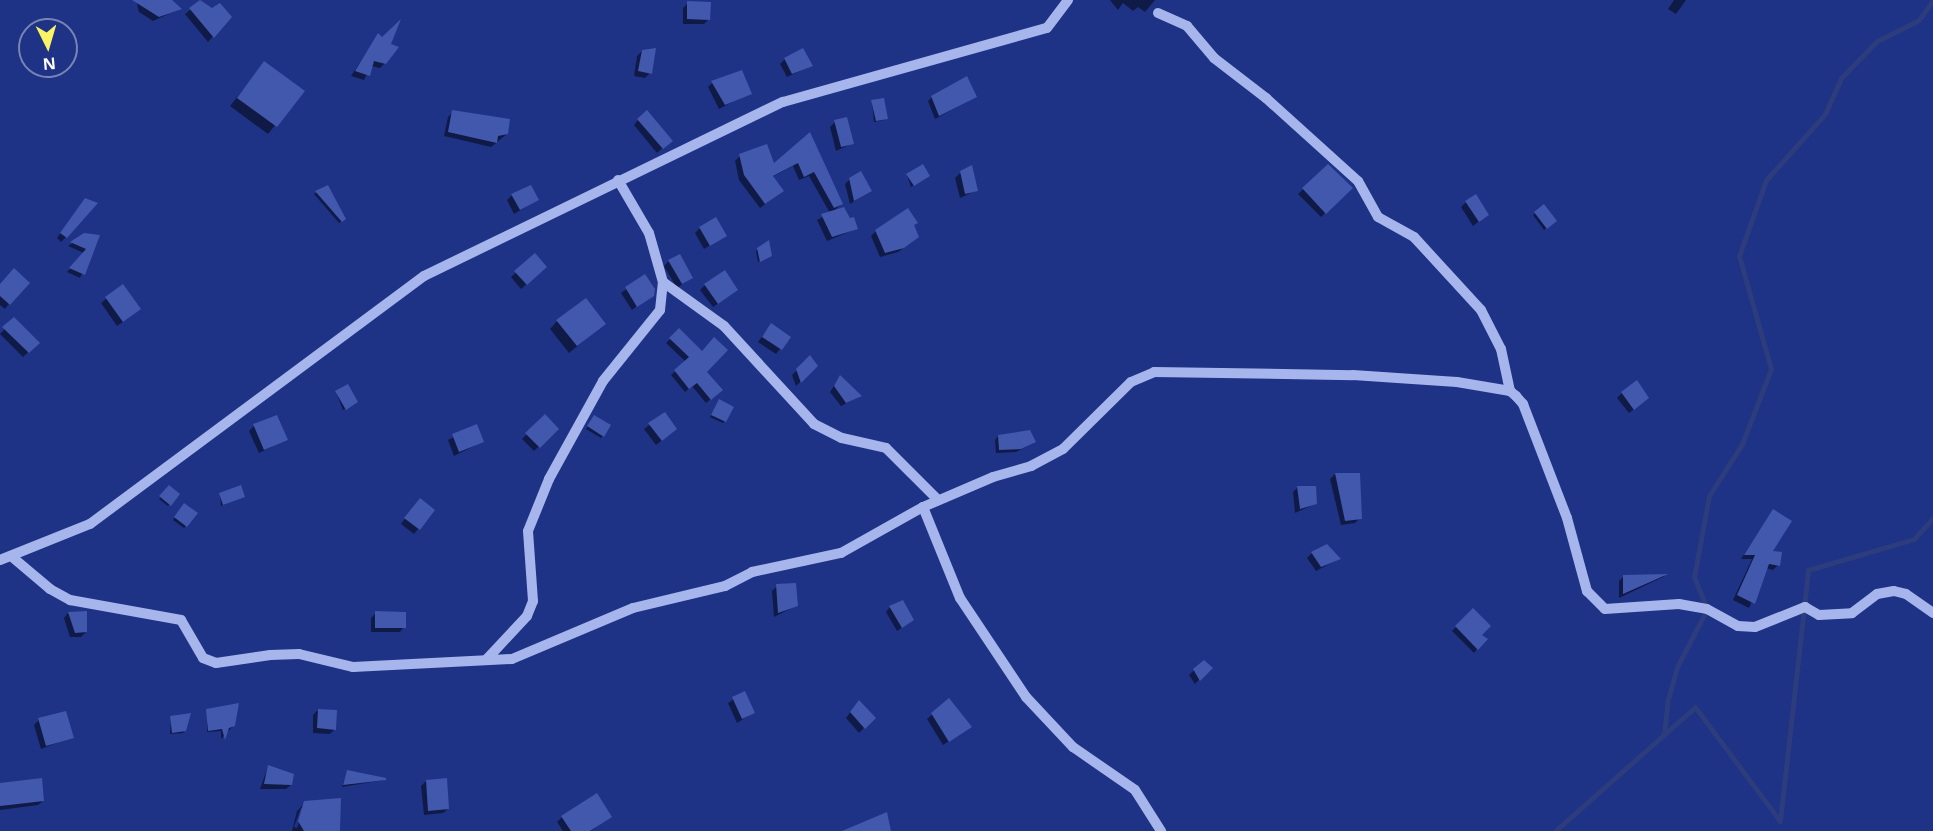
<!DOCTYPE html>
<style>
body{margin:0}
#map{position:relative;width:1933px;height:831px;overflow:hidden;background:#1e3286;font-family:"Open Sans",sans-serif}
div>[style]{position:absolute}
.shadow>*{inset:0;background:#0007}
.stream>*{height:5px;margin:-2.5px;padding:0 2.5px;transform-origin:2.5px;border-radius:2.5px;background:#2d3c7c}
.building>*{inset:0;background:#4258ad}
.minor>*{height:10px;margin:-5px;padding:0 5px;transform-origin:5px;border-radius:5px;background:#a6b5eb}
span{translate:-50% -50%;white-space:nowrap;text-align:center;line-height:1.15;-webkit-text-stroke:4.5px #1e3286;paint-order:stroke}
.north{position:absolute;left:18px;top:18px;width:60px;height:60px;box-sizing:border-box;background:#1e3286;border:2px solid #7884b6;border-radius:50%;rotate:175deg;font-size:16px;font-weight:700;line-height:24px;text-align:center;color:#fff}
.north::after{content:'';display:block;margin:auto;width:21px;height:27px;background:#faf365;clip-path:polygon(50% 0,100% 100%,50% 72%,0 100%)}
</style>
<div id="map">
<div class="shadow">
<div style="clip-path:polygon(136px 0,170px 0,180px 9px,153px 21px,139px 12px)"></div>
<div style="clip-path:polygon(1110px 0,1155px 0,1145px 12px,1138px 7px,1133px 11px,1123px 3px,1118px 10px)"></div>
<div style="clip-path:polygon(1674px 0,1686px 0,1676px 14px,1668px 9px)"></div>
<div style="clip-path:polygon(200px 2px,230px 17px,208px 42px,185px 14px)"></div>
<div style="clip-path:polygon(688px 3px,709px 19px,704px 24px,683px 24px,683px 8px)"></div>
<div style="clip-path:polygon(378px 35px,389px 45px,385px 63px,380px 68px,371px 66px,364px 80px,351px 76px)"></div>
<div style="clip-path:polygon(642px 51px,650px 73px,645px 78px,634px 76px,637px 56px)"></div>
<div style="clip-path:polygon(785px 59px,811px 66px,787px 77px,780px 64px)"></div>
<div style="clip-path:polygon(265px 63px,303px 91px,268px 134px,230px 106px)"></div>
<div style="clip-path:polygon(712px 83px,750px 93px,719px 109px,708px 87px)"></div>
<div style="clip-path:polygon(932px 97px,975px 97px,935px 119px,928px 101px)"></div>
<div style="clip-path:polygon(872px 102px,886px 118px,884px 120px,874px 122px)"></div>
<div style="clip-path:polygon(453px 112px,507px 134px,491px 147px,444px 136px,448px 117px)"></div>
<div style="clip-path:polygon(638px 120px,666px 145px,657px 153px,634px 125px)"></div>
<div style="clip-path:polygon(835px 122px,853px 143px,836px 151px,830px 127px)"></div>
<div style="clip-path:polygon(809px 134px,841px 204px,833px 212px,856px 229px,827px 241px,817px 220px,830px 213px,809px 176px,799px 180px,793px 166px,772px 177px,777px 195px,760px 208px,739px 180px,735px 161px,740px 156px,774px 165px)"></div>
<div style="clip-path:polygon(1328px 166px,1351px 188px,1321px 217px,1298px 194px)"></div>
<div style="clip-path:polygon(960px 173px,977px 190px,960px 198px,955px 178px)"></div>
<div style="clip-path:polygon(907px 175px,926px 178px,911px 187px)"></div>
<div style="clip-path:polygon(850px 179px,870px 191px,850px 204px,845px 184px)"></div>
<div style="clip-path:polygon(327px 187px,344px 219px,339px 223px,314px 194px)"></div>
<div style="clip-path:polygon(512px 195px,537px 200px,514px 214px,507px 200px)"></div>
<div style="clip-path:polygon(85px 199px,66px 237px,61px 242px,57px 238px)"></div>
<div style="clip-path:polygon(1466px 202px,1487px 215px,1473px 226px,1461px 207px)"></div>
<div style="clip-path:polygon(1544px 206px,1555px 221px,1544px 230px,1533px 215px)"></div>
<div style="clip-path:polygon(912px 226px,913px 241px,898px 252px,880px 257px,871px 236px,876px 231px)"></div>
<div style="clip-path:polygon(700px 228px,725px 236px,704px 249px,695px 233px)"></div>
<div style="clip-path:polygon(85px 235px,98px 236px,80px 278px,67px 272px,84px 253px,68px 246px)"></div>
<div style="clip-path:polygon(758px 249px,768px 257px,758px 262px,756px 251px)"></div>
<div style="clip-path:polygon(535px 255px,540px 272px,521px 289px,511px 277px)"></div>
<div style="clip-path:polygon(669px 261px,692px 277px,677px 288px,664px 266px)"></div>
<div style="clip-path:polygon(645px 276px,652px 295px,632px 310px,621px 293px)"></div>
<div style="clip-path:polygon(705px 285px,732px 294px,713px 307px,700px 290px)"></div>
<div style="clip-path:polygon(0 286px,9px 304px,5px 309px,0 305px)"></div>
<div style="clip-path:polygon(122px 286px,134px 314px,117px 326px,101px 303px)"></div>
<div style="clip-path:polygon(14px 319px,38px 343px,23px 357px,0 334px)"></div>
<div style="clip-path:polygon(557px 321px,604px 324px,569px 353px,550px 329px)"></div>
<div style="clip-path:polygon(679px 330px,717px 394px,706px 403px,692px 386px,685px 392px,671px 375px,686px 362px,666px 343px)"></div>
<div style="clip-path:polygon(767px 330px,789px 337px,776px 354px,758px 342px)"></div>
<div style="clip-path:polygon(810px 357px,817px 366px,796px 386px,792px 375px)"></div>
<div style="clip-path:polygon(840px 377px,860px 396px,841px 406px,830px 392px)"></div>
<div style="clip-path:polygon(336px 392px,354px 404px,343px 410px)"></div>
<div style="clip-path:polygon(1622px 393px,1642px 403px,1629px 413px,1617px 398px)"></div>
<div style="clip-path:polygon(718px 403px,725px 421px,723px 423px,710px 417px)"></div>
<div style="clip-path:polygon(665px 414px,670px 434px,656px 445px,644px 429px)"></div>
<div style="clip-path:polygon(545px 416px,557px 429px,534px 451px,522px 439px)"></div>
<div style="clip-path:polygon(592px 419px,603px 436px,601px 438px,586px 429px)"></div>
<div style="clip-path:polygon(254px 426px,286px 440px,259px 453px,249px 431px)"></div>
<div style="clip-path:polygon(476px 426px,482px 442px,454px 456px,448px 440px)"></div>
<div style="clip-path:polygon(998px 436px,1035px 442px,1016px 452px,996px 453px,995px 440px)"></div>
<div style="clip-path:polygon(1335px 474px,1358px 474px,1360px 518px,1355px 523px,1341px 525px,1330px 479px)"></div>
<div style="clip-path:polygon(169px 487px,178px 494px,168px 506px,159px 499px)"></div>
<div style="clip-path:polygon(1298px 487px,1315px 504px,1295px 513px,1293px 492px)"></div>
<div style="clip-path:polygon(220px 494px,243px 496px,221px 506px)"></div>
<div style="clip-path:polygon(415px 505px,433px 510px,414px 534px,401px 524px)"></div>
<div style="clip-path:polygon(183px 507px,186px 526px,184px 528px,173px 520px)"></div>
<div style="clip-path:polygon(1773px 511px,1770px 552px,1778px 565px,1773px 570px,1766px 568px,1749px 608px,1733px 600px,1752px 559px,1741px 559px)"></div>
<div style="clip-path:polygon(1312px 553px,1339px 559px,1316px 571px,1307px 558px)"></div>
<div style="clip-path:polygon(1624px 576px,1665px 576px,1619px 598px,1619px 581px)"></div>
<div style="clip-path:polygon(777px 586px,796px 606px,774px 617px,772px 591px)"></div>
<div style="clip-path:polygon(890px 607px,912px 620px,897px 631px,886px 612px)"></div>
<div style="clip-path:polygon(1473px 610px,1480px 635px,1485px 639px,1474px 653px,1452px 631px)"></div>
<div style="clip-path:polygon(68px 613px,85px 613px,86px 632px,81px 637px,70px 637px,64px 618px)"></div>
<div style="clip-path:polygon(376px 613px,404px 627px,400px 632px,371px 632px,371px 618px)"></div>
<div style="clip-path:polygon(1203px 662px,1210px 668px,1195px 684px,1189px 675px)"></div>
<div style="clip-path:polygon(744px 693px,753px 713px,737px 723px,728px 703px)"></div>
<div style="clip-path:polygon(949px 700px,965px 731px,943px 745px,927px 719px)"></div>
<div style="clip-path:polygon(854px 707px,874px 718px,859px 733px,846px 718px)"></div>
<div style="clip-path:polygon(318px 710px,335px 729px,330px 734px,313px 733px,313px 715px)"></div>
<div style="clip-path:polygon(207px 711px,233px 726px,221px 739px,221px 731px,207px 732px)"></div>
<div style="clip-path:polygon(171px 717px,185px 730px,183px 733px,170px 734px)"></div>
<div style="clip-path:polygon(39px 720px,72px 737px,41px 749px,34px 725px)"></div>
<div style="clip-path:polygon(268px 767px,291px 785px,286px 789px,260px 789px)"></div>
<div style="clip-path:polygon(347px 771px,384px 780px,342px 787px)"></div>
<div style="clip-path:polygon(426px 781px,448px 809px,443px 813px,424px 815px,421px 786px)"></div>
<div style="clip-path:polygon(0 784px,43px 801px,38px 805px,0 810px)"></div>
<div style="clip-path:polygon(evenodd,305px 803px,339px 831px,292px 831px,297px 811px,305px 803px,301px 808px,304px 808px,297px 828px,294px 827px,301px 808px)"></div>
<div style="clip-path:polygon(562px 817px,610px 817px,591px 831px,563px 831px,557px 822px)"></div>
</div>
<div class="stream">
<div style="left:1664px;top:735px;width:36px;rotate:-84deg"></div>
<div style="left:1668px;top:699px;width:35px;rotate:-74deg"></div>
<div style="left:1678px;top:665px;width:63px;rotate:-62.6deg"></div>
<div style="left:1707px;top:609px;width:35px;rotate:-112deg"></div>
<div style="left:1694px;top:577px;width:82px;rotate:-79.5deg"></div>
<div style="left:1709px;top:496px;width:62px;rotate:-57.6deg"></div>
<div style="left:1742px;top:444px;width:80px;rotate:-68.9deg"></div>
<div style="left:1771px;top:369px;width:117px;rotate:-105.8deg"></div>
<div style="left:1739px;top:256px;width:81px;rotate:-70.4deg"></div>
<div style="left:1766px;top:180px;width:89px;rotate:-48.2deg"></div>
<div style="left:1825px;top:114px;width:39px;rotate:-66deg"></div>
<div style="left:1841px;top:78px;width:52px;rotate:-45.8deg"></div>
<div style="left:1877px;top:41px;width:47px;rotate:-26.6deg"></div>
<div style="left:1919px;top:20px;width:24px;rotate:-55deg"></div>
<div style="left:1555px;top:831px;width:187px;rotate:-41.5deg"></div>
<div style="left:1695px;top:707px;width:142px;rotate:53.3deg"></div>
<div style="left:1780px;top:821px;width:253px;rotate:-83.6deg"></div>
<div style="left:1808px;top:570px;width:110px;rotate:-16.3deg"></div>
<div style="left:1914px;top:539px;width:28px;rotate:-48deg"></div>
</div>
<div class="building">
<div style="clip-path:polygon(132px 0,172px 0,182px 9px,159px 17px)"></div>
<div style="clip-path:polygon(200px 0,212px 8px,220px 3px,232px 17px,214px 38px,189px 8px)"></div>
<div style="clip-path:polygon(687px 1px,711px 2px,710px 20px,687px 19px)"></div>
<div style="clip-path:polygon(401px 19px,391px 44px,399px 47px,386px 64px,374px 61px,370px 76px,355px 71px,378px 33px,382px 37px)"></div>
<div style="clip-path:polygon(656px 48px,652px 74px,638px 71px,642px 50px)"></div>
<div style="clip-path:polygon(803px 48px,813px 66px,792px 74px,784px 58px)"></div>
<div style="clip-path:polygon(264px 61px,305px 91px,277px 127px,237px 98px)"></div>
<div style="clip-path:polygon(742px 70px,752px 94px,725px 105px,711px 81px)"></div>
<div style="clip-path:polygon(967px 76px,977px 97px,939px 116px,931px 96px)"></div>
<div style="clip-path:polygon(884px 98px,888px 119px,876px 121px,871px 100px)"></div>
<div style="clip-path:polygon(452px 110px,510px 119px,508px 134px,498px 136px,497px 143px,448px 132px)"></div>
<div style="clip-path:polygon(647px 110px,673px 141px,663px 149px,637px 119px)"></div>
<div style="clip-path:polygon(847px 117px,854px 144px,841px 147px,834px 120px)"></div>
<div style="clip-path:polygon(810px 132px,843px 204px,834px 208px,814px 172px,804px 177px,798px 163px,773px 176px,784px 191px,765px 204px,744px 175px,739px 154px,767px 144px,774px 163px)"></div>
<div style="clip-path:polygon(923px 164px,930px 176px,914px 186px,906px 174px)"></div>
<div style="clip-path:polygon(1328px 164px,1353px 188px,1326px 214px,1302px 188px)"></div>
<div style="clip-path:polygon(972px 165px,978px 191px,965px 194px,960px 171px)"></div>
<div style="clip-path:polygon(861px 171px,872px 191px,854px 201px,849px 178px)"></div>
<div style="clip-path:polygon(328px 185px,346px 219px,342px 222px,315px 191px)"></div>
<div style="clip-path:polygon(531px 185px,539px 200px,520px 210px,511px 194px)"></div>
<div style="clip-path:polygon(1476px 194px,1489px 215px,1479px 222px,1465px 201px)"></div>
<div style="clip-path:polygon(85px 198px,98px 203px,67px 238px,60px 233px)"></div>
<div style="clip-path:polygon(1544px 204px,1557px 221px,1547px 229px,1534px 212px)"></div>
<div style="clip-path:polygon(844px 207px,850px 218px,854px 217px,858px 229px,832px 237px,821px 214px)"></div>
<div style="clip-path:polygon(908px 208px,918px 223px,914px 225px,919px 237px,904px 248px,885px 253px,875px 230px)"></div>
<div style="clip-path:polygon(716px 217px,727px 236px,710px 246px,699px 227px)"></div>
<div style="clip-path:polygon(84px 233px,100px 235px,85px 275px,69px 268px,86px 249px,70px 242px)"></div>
<div style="clip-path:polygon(769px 240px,772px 256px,760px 262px,757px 248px)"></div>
<div style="clip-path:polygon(535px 253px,547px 267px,527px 285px,514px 271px)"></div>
<div style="clip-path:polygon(680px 254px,693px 278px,682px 284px,668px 260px)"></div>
<div style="clip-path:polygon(14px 268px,30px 283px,10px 305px,0 296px,0 284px)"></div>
<div style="clip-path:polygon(725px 270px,738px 290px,718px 304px,704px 284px)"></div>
<div style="clip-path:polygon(645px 274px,655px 289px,654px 296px,637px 307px,625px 287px)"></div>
<div style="clip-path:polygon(123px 284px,141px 309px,123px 322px,105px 297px)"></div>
<div style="clip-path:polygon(586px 298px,606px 324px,577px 346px,556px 320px)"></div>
<div style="clip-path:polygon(14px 317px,40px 343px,29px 353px,2px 327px)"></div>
<div style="clip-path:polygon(771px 323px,791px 337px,782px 350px,762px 337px)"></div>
<div style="clip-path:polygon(679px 328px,702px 351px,714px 337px,728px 350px,707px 372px,723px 390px,711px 400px,697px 383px,689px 389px,674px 370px,689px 357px,669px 338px)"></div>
<div style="clip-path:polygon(810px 355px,818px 366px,801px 383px,796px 369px)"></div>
<div style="clip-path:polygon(840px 375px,862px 396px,846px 403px,834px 386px)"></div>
<div style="clip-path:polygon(1637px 380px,1649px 398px,1634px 410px,1621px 392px)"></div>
<div style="clip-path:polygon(348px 384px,358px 402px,346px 410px,335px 391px)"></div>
<div style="clip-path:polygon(719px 399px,734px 407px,726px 422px,711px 415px)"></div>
<div style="clip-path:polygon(665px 412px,677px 429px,662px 441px,648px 423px)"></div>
<div style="clip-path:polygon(545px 414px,559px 429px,540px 448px,525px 433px)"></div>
<div style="clip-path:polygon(277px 415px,288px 440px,264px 450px,253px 424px)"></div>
<div style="clip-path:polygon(594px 415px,611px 425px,604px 437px,587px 426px)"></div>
<div style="clip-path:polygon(477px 424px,484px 442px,459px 452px,452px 434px)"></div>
<div style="clip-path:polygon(1030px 430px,1036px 442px,1021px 449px,999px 450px,998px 435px)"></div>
<div style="clip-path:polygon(1335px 473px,1360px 473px,1362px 519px,1345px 521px)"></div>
<div style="clip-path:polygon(169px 485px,180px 494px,171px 506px,159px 496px)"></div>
<div style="clip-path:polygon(241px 485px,245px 497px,223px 505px,219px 493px)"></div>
<div style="clip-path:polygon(1297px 486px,1316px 486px,1317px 504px,1300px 509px)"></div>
<div style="clip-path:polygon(420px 498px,435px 510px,420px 530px,404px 518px)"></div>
<div style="clip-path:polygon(184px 503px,198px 513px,187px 527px,174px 517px)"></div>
<div style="clip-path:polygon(1773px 509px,1792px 521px,1773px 551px,1782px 552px,1780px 566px,1769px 564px,1755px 604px,1737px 595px,1755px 555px,1744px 555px)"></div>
<div style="clip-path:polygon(1327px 544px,1341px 559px,1321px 567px,1311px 552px)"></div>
<div style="clip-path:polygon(1668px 574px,1623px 594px,1623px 575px)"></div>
<div style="clip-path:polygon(796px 583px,798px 606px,778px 613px,776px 584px)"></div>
<div style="clip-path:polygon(903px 600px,914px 620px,902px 628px,889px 606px)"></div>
<div style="clip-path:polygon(1473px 608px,1491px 626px,1482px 635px,1488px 639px,1478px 650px,1455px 626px)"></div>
<div style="clip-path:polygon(87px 611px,87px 632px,75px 633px,68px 612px)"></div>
<div style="clip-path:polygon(375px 611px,406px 612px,406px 628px,375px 628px)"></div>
<div style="clip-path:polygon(1204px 660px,1213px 668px,1200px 681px,1193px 669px)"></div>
<div style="clip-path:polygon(745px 691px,755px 713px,742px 719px,732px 697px)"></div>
<div style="clip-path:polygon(949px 698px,972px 727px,949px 742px,931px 713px)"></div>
<div style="clip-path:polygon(859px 700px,876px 718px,865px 729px,850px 712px)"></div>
<div style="clip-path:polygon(239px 703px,235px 726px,229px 728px,225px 740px,222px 729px,208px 731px,206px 709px)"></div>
<div style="clip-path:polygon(318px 709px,337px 710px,336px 730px,317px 728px)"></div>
<div style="clip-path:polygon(66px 711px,74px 738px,46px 746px,38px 718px)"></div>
<div style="clip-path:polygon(191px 713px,186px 731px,172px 733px,170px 716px)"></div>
<div style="clip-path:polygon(268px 765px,294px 774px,292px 785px,264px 784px)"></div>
<div style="clip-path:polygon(347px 770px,386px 778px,386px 780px,343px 785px)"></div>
<div style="clip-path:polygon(42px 778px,44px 801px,0 806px,0 783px)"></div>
<div style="clip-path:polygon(447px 778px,449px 809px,428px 811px,426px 780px)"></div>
<div style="clip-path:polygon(597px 793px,612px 817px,590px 831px,571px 831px,561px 816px)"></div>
<div style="clip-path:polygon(341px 798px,340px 831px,304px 831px,298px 821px,304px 801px)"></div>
<div style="clip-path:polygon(887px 812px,891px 831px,842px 831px)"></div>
</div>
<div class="minor">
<div style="left:1158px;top:13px;width:32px;rotate:24deg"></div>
<div style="left:1187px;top:26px;width:42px;rotate:49.8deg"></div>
<div style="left:1214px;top:58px;width:66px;rotate:37.6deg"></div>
<div style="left:1266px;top:98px;width:124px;rotate:42.1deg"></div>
<div style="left:1358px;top:181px;width:41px;rotate:60.9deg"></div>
<div style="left:1378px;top:217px;width:41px;rotate:29.1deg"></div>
<div style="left:1414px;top:237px;width:99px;rotate:47.5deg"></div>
<div style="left:1481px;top:310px;width:44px;rotate:62.9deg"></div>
<div style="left:1501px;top:349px;width:43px;rotate:77.9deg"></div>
<div style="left:618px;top:180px;width:61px;rotate:59.7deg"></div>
<div style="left:649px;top:233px;width:51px;rotate:74.1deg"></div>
<div style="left:663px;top:282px;width:75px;rotate:35.8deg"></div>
<div style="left:724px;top:326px;width:133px;rotate:47.4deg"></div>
<div style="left:814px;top:424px;width:31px;rotate:27deg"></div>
<div style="left:842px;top:438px;width:45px;rotate:12.8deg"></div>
<div style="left:886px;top:448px;width:74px;rotate:45deg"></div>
<div style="left:923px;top:507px;width:98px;rotate:67.9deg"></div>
<div style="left:960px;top:598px;width:119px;rotate:56.3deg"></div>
<div style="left:1026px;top:697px;width:69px;rotate:46.8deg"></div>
<div style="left:1073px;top:747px;width:75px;rotate:34.7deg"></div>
<div style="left:1135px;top:790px;width:49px;rotate:57.6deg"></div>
<div style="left:11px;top:556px;width:51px;rotate:40.2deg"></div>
<div style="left:50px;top:589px;width:23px;rotate:29deg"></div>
<div style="left:70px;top:600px;width:113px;rotate:10.2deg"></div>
<div style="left:181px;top:620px;width:44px;rotate:59.9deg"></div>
<div style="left:203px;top:658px;width:14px;rotate:21deg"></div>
<div style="left:216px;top:663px;width:55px;rotate:-8.4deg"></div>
<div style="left:270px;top:655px;width:29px;rotate:-2deg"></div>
<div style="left:299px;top:654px;width:56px;rotate:13.5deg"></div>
<div style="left:353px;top:667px;width:159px;rotate:-2.9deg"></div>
<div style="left:512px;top:659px;width:131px;rotate:-22.9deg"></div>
<div style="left:633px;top:608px;width:95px;rotate:-13.4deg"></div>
<div style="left:725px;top:586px;width:30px;rotate:-27deg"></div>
<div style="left:752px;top:572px;width:91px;rotate:-12.1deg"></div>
<div style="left:841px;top:553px;width:94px;rotate:-29.3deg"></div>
<div style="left:923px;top:507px;width:76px;rotate:-23.2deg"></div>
<div style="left:993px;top:477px;width:40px;rotate:-16deg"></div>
<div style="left:1031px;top:466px;width:36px;rotate:-28deg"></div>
<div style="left:1063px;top:449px;width:95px;rotate:-44.6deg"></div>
<div style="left:1131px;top:382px;width:25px;rotate:-23deg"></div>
<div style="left:1154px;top:372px;width:199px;rotate:0.9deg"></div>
<div style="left:1353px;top:375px;width:104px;rotate:3.9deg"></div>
<div style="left:1457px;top:382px;width:54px;rotate:9.6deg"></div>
<div style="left:1510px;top:391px;width:8px;rotate:40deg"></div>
<div style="left:1516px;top:396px;width:11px;rotate:49deg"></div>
<div style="left:1523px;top:404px;width:122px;rotate:68.9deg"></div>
<div style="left:1567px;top:518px;width:76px;rotate:74.7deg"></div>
<div style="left:1587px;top:591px;width:25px;rotate:45deg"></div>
<div style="left:1605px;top:609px;width:74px;rotate:-3.9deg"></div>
<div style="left:1679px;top:604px;width:28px;rotate:10deg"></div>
<div style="left:1707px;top:609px;width:35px;rotate:29deg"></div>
<div style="left:1738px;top:626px;width:17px;rotate:3deg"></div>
<div style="left:1755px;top:627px;width:54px;rotate:-21.8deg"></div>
<div style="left:1805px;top:607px;width:16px;rotate:30deg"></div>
<div style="left:1819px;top:615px;width:33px;rotate:-3deg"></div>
<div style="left:1852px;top:613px;width:31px;rotate:-37deg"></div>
<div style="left:1877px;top:594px;width:17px;rotate:-10deg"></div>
<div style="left:1894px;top:591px;width:12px;rotate:14deg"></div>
<div style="left:1906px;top:594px;width:33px;rotate:35deg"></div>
<div style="left:0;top:560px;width:97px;rotate:-21.8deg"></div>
<div style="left:90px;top:524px;width:416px;rotate:-36.6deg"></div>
<div style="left:424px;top:276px;width:399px;rotate:-25.9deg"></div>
<div style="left:783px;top:102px;width:274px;rotate:-15.7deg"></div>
<div style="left:1047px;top:28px;width:35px;rotate:-53deg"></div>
<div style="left:486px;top:660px;width:60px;rotate:-47deg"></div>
<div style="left:527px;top:616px;width:16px;rotate:-68deg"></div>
<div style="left:533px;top:601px;width:70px;rotate:-94.1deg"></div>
<div style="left:528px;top:531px;width:56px;rotate:-68deg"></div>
<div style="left:549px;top:479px;width:112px;rotate:-61.1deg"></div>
<div style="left:603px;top:381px;width:91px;rotate:-51.2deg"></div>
<div style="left:660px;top:310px;width:28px;rotate:-84deg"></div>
</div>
<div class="north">N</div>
</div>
